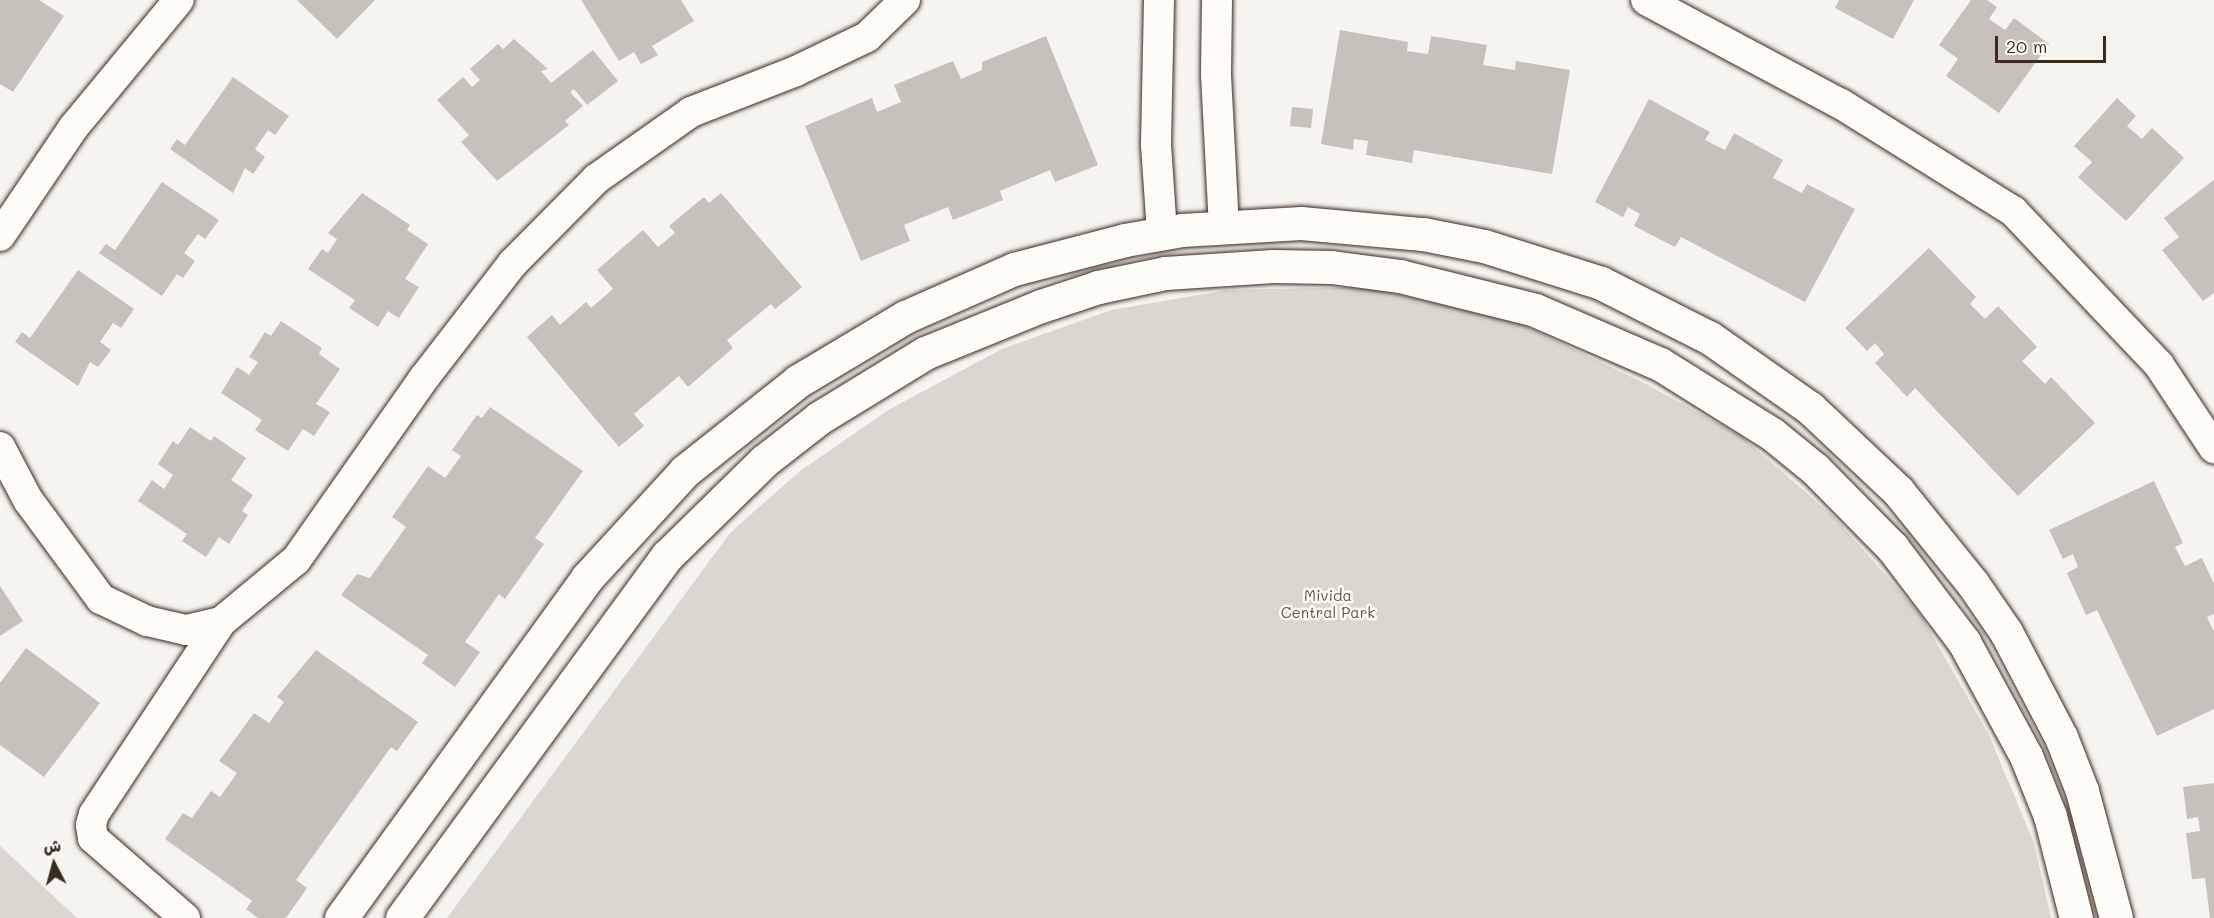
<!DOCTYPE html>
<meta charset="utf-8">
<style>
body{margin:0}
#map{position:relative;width:2214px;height:918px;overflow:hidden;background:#f5f4ee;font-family:Mali,"Playpen Sans Arabic",sans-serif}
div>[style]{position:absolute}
.green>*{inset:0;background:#dad6d0}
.building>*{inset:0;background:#c7c1bb}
.roads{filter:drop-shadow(0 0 2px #3b2a1e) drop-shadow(0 0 2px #3b2a1e)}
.street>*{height:30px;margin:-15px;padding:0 15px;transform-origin:15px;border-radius:15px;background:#fdfcf7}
.secondary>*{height:33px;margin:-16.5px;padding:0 16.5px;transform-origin:16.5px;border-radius:16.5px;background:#fdfcf7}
span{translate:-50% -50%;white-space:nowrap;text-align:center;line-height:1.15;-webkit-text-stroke:5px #fdfcf7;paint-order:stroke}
.park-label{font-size:15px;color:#63554a}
.north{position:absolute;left:24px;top:834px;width:60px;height:60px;-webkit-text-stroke:4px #fdfcf7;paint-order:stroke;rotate:354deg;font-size:16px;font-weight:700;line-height:24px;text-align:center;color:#3b2a1e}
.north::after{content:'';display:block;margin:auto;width:21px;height:27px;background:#3b2a1e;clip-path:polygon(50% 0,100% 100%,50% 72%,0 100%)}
.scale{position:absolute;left:1995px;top:36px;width:111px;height:27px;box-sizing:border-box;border:3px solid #3b2a1e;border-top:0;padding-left:8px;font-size:18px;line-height:21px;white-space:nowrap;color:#3b2a1e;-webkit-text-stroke:4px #fdfcf7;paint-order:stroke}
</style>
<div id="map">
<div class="green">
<div style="clip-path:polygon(1366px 287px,1519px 323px,1644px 383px,1741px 436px,1834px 517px,1920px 614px,1988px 733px,2034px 843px,2051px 918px,447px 918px,730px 533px,800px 471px,890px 409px,1002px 349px,1111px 310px,1228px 290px)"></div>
<div style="clip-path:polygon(0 846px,77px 918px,0 918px)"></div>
</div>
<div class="building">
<div style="clip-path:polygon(0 0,39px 0,64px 16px,13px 92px,0 84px)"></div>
<div style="clip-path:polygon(297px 0,375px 0,337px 39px)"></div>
<div style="clip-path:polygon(581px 0,681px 0,694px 21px,652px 46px,658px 55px,641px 64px,634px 52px,619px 61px)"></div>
<div style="clip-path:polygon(1839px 0,1914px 0,1893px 39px,1835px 8px)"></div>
<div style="clip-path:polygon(1971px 0,1987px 0,1997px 7px,1989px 19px,2005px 30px,2014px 18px,2049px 44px,1999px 113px,1946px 76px,1958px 59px,1939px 45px)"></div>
<div style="clip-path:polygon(1340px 30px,1408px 42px,1407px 51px,1428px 54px,1431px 36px,1487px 45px,1483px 65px,1515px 70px,1516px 61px,1570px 70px,1552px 174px,1414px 150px,1412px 163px,1366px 155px,1368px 141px,1354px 139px,1353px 150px,1321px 144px)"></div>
<div style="clip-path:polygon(1046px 36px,1098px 165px,1055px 182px,1050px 170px,1000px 191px,1003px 200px,953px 220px,948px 207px,904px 225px,910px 241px,861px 261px,805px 126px,872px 98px,877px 112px,901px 102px,894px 85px,953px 61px,961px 79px,982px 70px,982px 62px)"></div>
<div style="clip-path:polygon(514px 39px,548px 69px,541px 71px,551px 83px,593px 50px,618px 81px,587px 105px,574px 89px,570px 92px,583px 106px,565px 121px,569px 125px,497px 181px,461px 142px,469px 135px,437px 100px,463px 77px,472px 87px,480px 80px,470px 69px,498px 44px,503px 49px)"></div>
<div style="clip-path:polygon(233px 77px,289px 116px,275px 135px,268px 130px,255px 149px,265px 157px,253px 174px,245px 168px,233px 193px,170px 149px,177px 139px,185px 145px)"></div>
<div style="clip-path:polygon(2117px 98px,2136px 116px,2127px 126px,2142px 139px,2152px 128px,2184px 158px,2126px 221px,2078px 177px,2092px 162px,2074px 146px)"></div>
<div style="clip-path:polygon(1649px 99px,1710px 132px,1705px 140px,1725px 150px,1734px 133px,1783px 160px,1773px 178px,1802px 193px,1807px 184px,1855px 209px,1805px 302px,1681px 237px,1675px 247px,1634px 226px,1640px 214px,1628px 207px,1623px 217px,1595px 202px)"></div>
<div style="clip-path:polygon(1292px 107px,1313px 109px,1311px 128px,1290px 126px)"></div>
<div style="clip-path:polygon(2214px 180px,2214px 293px,2203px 301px,2162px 250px,2179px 237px,2164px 218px)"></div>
<div style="clip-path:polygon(162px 182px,219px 220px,205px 239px,198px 234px,184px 253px,195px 261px,183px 278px,177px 274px,162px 296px,99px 253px,106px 244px,115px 250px)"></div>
<div style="clip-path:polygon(362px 193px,410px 225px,407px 230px,428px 244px,405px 279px,419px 287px,399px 318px,388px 311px,378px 327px,349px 308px,355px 300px,308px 269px,322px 249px,328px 253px,337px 239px,328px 233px)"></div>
<div style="clip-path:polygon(721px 193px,802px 287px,775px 309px,771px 304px,727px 340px,733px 348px,688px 387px,679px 376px,634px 414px,644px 426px,619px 447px,527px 337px,552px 315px,560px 325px,586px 302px,591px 308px,613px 289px,597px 270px,643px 230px,658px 247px,675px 233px,669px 226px,704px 197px,709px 203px)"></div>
<div style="clip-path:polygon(1929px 248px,1976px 297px,1970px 304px,1985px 319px,1998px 306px,2037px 347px,2022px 361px,2045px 384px,2051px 377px,2095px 423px,2018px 496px,1915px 388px,1907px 397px,1875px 363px,1884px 354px,1875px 343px,1867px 351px,1845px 328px)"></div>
<div style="clip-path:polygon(78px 270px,134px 309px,121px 328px,113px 323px,100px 342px,111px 350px,98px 367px,90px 362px,78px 386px,15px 342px,22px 332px,30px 338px)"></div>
<div style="clip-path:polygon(281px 321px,322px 348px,319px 354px,340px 369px,316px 404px,330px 412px,314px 436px,303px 429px,288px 451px,255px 430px,262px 420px,221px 393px,237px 367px,249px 375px,258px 362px,249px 357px,265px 332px,271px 336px)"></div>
<div style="clip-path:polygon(490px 407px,583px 471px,535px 538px,544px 544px,505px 599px,499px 594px,465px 642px,480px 652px,455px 687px,422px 663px,428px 655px,341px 595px,357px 574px,370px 578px,406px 527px,392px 517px,428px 466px,445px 478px,461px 456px,452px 450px,477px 415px,482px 418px)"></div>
<div style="clip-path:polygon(190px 427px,211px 441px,214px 436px,246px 458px,231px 480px,253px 495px,242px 511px,248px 515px,229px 544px,219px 537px,206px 557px,182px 541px,187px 534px,138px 501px,152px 480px,164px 489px,173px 475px,158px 464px,173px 441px,178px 445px)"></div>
<div style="clip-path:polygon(2154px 481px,2183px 543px,2175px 547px,2185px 566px,2202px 558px,2214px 584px,2214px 614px,2207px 617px,2214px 632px,2214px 709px,2157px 736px,2097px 610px,2086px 615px,2067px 573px,2078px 567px,2073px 554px,2063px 559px,2049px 530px)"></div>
<div style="clip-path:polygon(0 586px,23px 621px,0 636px)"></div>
<div style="clip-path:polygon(26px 648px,100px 703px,44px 777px,0 745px,0 683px)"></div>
<div style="clip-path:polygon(316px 650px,418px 722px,397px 751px,391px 747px,296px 880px,307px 888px,286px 918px,258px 918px,246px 909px,252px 901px,165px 839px,183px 813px,192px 818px,211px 791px,220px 797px,237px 773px,219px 761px,254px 713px,269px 723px,284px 702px,277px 697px)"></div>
<div style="clip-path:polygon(2214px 783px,2214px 918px,2210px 918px,2205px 878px,2192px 879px,2186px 833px,2200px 831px,2198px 817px,2187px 819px,2183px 787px)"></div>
</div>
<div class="roads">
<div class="street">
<div style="left:1159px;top:0;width:145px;rotate:91.2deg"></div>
<div style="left:1156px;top:145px;width:88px;rotate:86.1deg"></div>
<div style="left:1217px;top:0;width:75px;rotate:90.8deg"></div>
<div style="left:1216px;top:75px;width:151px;rotate:87deg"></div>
<div style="left:1646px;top:0;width:221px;rotate:28.1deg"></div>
<div style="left:1841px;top:104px;width:203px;rotate:31.9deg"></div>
<div style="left:2013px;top:211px;width:212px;rotate:46.5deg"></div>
<div style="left:2159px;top:365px;width:100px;rotate:56.5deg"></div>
<div style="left:0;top:236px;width:130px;rotate:-55.9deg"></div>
<div style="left:73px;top:128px;width:166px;rotate:-50.4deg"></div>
<div style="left:0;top:447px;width:60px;rotate:62.2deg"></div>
<div style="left:28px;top:500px;width:123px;rotate:53.6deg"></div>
<div style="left:101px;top:599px;width:51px;rotate:25.6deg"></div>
<div style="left:147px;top:621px;width:40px;rotate:13deg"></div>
<div style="left:186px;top:630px;width:36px;rotate:-13deg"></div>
<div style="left:221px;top:622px;width:97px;rotate:-39.6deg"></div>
<div style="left:296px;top:560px;width:223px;rotate:-54.9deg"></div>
<div style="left:424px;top:378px;width:145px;rotate:-52.3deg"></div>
<div style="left:513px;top:263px;width:118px;rotate:-45.3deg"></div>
<div style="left:596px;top:179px;width:116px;rotate:-35.2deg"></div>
<div style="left:691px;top:112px;width:113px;rotate:-21.3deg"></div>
<div style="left:796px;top:71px;width:79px;rotate:-25.6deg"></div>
<div style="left:867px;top:37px;width:53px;rotate:-44.2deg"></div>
<div style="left:185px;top:918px;width:122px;rotate:-139deg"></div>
<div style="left:93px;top:838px;width:13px;rotate:-99deg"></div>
<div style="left:91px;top:825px;width:11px;rotate:-75deg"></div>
<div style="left:94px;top:814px;width:230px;rotate:-56.5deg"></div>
</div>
<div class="secondary">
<div style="left:341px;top:918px;width:420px;rotate:-54.1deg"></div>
<div style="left:587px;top:578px;width:145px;rotate:-47.5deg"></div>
<div style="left:685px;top:471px;width:144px;rotate:-38.5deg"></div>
<div style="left:798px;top:381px;width:125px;rotate:-30.9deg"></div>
<div style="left:905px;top:317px;width:119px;rotate:-23.8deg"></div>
<div style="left:1014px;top:269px;width:115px;rotate:-14.6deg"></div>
<div style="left:1125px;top:240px;width:58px;rotate:-10deg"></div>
<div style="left:1182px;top:230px;width:119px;rotate:-3.4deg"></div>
<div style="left:1301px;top:223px;width:122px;rotate:5.2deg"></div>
<div style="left:1423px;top:234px;width:62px;rotate:11.1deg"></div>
<div style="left:1484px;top:246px;width:123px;rotate:17.5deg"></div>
<div style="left:1601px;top:283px;width:122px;rotate:26.8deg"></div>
<div style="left:1710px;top:338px;width:122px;rotate:35deg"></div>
<div style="left:1810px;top:408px;width:121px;rotate:43.3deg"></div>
<div style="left:1898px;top:491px;width:119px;rotate:51.1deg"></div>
<div style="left:1973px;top:584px;width:58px;rotate:55.5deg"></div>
<div style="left:2006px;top:632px;width:119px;rotate:62.4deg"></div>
<div style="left:2061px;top:737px;width:58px;rotate:68.7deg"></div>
<div style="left:2082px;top:791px;width:131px;rotate:75deg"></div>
<div style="left:402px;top:918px;width:449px;rotate:-53.8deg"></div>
<div style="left:667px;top:556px;width:136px;rotate:-44.4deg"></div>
<div style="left:764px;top:461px;width:70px;rotate:-38deg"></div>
<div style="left:819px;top:418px;width:124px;rotate:-31.5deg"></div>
<div style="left:925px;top:353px;width:125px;rotate:-22.1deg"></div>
<div style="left:1041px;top:306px;width:60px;rotate:-18.4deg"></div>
<div style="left:1098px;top:287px;width:68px;rotate:-11.8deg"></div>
<div style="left:1165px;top:273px;width:108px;rotate:-3.7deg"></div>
<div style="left:1273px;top:266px;width:58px;rotate:1deg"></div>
<div style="left:1331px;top:267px;width:70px;rotate:7.4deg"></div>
<div style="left:1400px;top:276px;width:139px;rotate:14.1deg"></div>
<div style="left:1535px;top:310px;width:136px;rotate:23.4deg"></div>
<div style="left:1660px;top:364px;width:132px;rotate:32deg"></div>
<div style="left:1772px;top:434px;width:55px;rotate:39.1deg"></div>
<div style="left:1815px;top:469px;width:110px;rotate:45.4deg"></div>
<div style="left:1892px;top:547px;width:119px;rotate:52.8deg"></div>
<div style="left:1964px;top:642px;width:130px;rotate:61.5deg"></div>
<div style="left:2026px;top:756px;width:65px;rotate:68.2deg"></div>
<div style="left:2050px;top:816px;width:105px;rotate:75.7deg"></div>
</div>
</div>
<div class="park-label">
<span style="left:1328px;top:604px">Mivida<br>Central Park</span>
</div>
<div class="north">ش</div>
<div class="scale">20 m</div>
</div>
